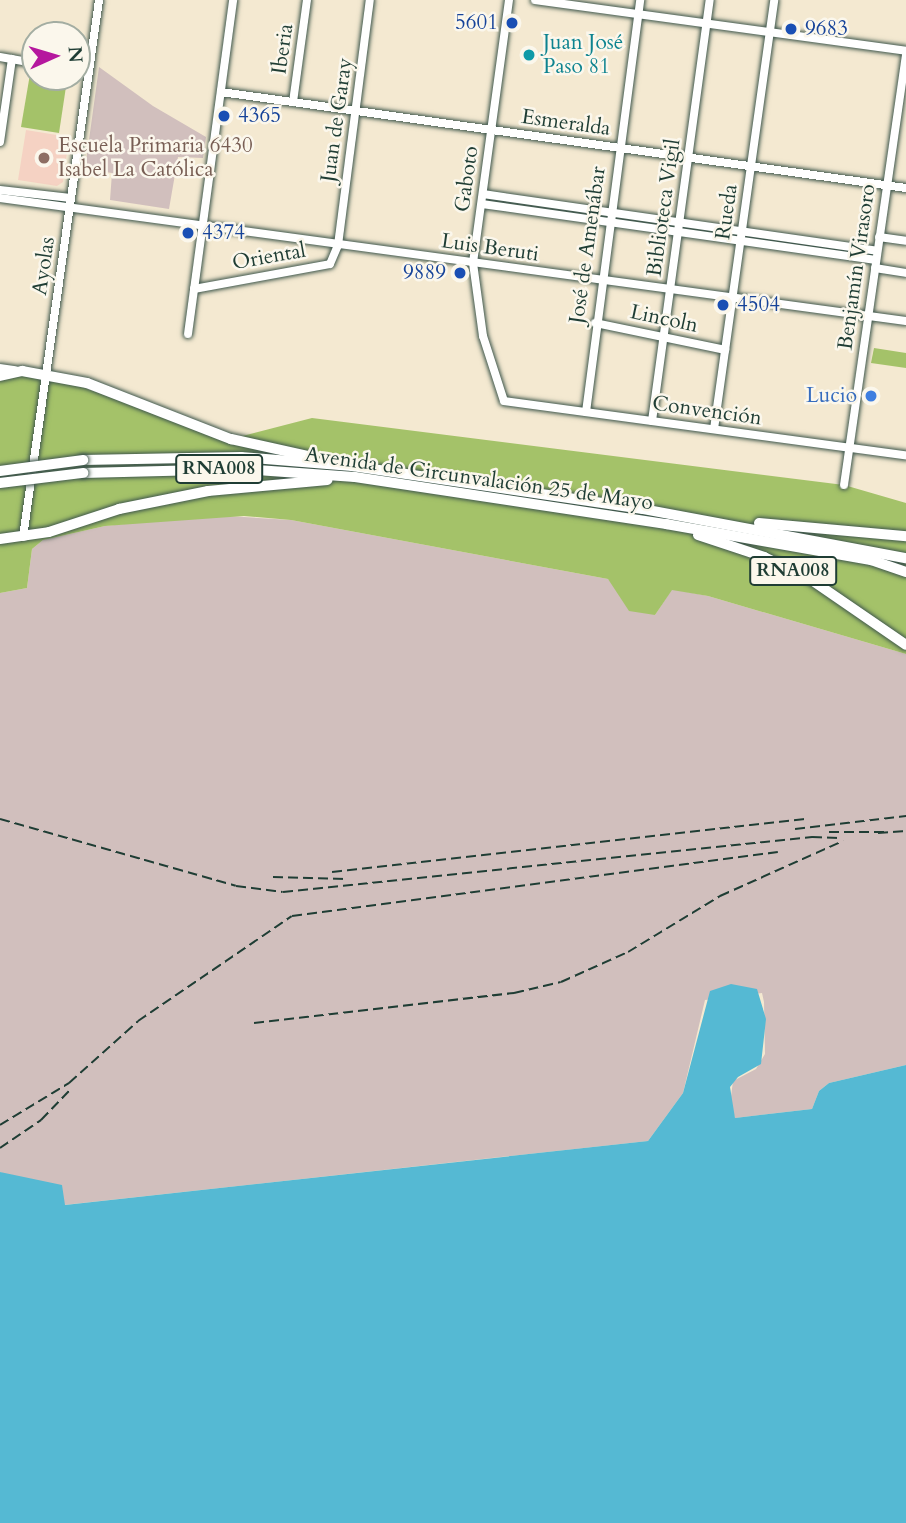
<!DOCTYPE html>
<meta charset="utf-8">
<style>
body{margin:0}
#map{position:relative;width:906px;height:1523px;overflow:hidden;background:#f4e9d1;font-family:Cardo,serif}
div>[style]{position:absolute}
.built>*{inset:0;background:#f5d2c3}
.industrial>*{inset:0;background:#d1bfbd}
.green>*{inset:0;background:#a4c269}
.water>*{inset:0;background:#55b9d3}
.roads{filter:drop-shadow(0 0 2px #3f574c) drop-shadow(0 0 2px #3f574c)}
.minor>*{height:8px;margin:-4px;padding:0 4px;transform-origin:4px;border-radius:4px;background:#fff}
.highway>*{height:10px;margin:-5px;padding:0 5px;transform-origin:5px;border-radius:5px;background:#fff}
.rail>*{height:2px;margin-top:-1px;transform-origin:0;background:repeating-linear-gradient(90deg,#1f3d34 0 10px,transparent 0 15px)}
.bridges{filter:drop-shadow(0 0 2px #3f574c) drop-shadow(0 0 2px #3f574c)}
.highway-bridge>*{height:10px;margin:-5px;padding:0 5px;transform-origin:5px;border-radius:5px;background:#fff}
.dots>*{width:19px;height:19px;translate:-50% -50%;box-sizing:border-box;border:4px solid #fbf7ec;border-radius:50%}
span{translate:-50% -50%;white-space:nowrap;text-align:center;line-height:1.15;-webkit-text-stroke:5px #fbf7ec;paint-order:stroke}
.shield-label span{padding:2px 5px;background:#fbf7ec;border:2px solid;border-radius:5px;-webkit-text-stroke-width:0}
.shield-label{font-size:19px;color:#1f3d34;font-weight:700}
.transit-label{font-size:21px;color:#164399}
.right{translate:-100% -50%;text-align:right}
.left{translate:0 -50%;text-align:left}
.culture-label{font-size:21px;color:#0d838f}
.street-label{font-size:21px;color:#1f3d34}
.education-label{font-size:21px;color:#785e54}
.shop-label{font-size:21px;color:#366cbe}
.north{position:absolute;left:21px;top:21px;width:70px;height:70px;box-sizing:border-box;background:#fbf7ec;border:2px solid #a3ada2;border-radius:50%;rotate:86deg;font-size:19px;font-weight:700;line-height:28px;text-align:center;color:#1f3d34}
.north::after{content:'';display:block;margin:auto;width:24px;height:32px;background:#b5179e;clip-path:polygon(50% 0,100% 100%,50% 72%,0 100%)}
</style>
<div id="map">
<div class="built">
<div style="clip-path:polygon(26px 130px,69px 137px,63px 182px,57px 186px,18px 180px)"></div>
</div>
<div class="industrial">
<div style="clip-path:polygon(99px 67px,153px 106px,206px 137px,203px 158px,178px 157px,169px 209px,110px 200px,112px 173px,85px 169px)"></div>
<div style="clip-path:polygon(212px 515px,291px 520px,608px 579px,655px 615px,672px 589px,708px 596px,906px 654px,906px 1065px,829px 1083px,819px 1091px,812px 1109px,735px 1118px,730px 1104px,733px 1081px,756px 1069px,765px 1054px,764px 1002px,762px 993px,705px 1000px,683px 1093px,648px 1141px,64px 1205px,0 1172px,0 593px,27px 588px,32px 549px,43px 540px,105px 526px)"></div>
</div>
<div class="green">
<div style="clip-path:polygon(30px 74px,67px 80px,59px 133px,21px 127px)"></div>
<div style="clip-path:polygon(874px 348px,906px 353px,906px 368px,871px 363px)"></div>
<div style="clip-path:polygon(0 368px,47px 375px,231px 439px,312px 418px,844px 485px,906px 503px,906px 654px,708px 596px,672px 590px,655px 615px,629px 611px,608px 579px,291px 520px,244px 516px,105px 526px,43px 540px,32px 549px,27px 588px,0 593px)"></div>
</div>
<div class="water">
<div style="clip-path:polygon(731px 984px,757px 989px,766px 1019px,761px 1064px,738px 1077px,730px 1087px,735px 1118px,812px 1109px,819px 1091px,829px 1083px,906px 1065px,906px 1523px,0 1523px,0 1172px,62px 1185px,65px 1205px,648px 1141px,683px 1093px,710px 991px)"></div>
</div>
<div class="roads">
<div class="minor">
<div style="left:509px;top:0;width:265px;rotate:97.8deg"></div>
<div style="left:473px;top:263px;width:74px;rotate:82.2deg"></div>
<div style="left:483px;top:336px;width:68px;rotate:72.1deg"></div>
<div style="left:504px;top:401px;width:406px;rotate:7.7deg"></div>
<div style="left:535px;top:0;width:374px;rotate:7.8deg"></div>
<div style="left:0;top:57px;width:36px;rotate:10deg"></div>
<div style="left:77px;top:70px;width:12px;rotate:9deg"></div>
<div style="left:221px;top:92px;width:692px;rotate:7.98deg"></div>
<div style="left:293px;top:102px;width:103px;rotate:-82.2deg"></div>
<div style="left:0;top:142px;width:84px;rotate:-81.8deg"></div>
<div style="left:0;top:190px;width:71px;rotate:6.4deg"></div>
<div style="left:483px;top:194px;width:398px;rotate:8.2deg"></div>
<div style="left:0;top:198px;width:914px;rotate:7.73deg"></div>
<div style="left:482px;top:204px;width:398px;rotate:8.1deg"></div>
<div style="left:879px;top:237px;width:27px;rotate:8deg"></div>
<div style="left:875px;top:268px;width:31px;rotate:9deg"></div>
<div style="left:194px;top:289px;width:138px;rotate:-10.4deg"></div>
<div style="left:330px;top:264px;width:21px;rotate:-67deg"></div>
<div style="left:338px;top:245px;width:247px;rotate:-82.6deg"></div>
<div style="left:595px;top:323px;width:133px;rotate:11.7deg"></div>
<div style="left:188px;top:334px;width:337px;rotate:-82.3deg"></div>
<div style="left:0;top:368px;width:15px;rotate:8deg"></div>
<div style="left:586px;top:412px;width:416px;rotate:-82.5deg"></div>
<div style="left:652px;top:421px;width:425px;rotate:-82.2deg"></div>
<div style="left:714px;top:429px;width:433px;rotate:-82deg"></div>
<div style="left:844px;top:485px;width:436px;rotate:-81.8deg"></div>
<div style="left:23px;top:537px;width:542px;rotate:-81.94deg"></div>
</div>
<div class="highway">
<div style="left:0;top:376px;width:23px;rotate:-13deg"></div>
<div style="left:22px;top:371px;width:66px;rotate:10.5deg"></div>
<div style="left:87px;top:383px;width:155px;rotate:21.3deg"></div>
<div style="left:231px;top:439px;width:83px;rotate:12.5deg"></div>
<div style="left:83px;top:460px;width:158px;rotate:-1.1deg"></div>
<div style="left:241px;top:457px;width:111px;rotate:4.6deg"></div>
<div style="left:352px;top:466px;width:294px;rotate:8.4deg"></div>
<div style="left:643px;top:509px;width:268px;rotate:10.6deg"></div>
<div style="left:83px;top:473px;width:160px;rotate:-1.4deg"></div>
<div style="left:243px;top:469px;width:112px;rotate:4.1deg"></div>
<div style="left:355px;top:477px;width:315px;rotate:8.6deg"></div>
<div style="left:666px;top:524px;width:208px;rotate:10deg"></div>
<div style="left:871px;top:560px;width:37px;rotate:19deg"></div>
<div style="left:759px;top:523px;width:148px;rotate:5.1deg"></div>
<div style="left:698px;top:535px;width:70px;rotate:18.4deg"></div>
<div style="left:764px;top:557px;width:51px;rotate:25.6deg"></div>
<div style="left:810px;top:579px;width:116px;rotate:34.5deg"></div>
<div style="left:0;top:539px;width:49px;rotate:-8.1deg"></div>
<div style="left:49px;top:532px;width:74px;rotate:-18.2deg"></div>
<div style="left:119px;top:509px;width:91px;rotate:-11.4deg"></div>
<div style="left:208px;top:491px;width:120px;rotate:-5.3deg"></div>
</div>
</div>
<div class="rail">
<div style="left:0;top:819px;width:245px;rotate:15.8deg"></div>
<div style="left:236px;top:886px;width:47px;rotate:7.3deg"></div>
<div style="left:283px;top:892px;width:532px;rotate:-5.94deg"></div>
<div style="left:812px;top:837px;width:27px;rotate:2deg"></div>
<div style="left:795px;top:829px;width:112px;rotate:-6.7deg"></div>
<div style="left:829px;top:832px;width:57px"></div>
<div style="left:878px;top:833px;width:28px;rotate:-4deg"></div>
<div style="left:332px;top:872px;width:476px;rotate:-6.4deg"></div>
<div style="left:273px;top:877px;width:73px;rotate:1.6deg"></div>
<div style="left:254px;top:1023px;width:262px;rotate:-6.6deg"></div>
<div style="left:514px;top:993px;width:48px;rotate:-13.2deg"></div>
<div style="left:561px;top:982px;width:73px;rotate:-24.1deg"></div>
<div style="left:628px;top:952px;width:108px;rotate:-31.3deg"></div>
<div style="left:720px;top:896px;width:135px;rotate:-24.1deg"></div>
<div style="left:0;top:1125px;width:81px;rotate:-31.3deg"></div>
<div style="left:69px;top:1083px;width:93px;rotate:-41.9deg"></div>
<div style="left:138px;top:1021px;width:186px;rotate:-34.3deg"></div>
<div style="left:292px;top:916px;width:490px;rotate:-7.5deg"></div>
<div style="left:0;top:1148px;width:50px;rotate:-34.3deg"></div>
<div style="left:41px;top:1120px;width:42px;rotate:-46deg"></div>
</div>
<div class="bridges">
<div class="highway-bridge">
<div style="left:0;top:471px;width:84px;rotate:-7.5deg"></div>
<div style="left:0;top:483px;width:84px;rotate:-6.9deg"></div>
</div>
</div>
<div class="dots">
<div style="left:512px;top:23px;background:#1a4fb4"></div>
<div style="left:791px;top:29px;background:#1a4fb4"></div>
<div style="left:529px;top:55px;background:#0f9aa8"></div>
<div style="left:224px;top:116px;background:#1a4fb4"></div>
<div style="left:44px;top:158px;background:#8d6e63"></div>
<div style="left:188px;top:233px;background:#1a4fb4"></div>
<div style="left:460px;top:273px;background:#1a4fb4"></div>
<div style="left:723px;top:305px;background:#1a4fb4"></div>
<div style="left:871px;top:396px;background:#3f7fe0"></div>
</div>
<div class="shield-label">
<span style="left:219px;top:469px">RNA008</span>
<span style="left:793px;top:571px">RNA008</span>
</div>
<div class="transit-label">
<span class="right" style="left:498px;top:23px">5601</span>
<span class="left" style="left:805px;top:29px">9683</span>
<span class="left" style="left:238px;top:116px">4365</span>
<span class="left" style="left:202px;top:233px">4374</span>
<span class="right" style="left:446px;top:273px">9889</span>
<span class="left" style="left:737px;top:305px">4504</span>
</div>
<div class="culture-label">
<span class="left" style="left:543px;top:55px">Juan José<br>Paso 81</span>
</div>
<div class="street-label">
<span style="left:283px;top:49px;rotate:-82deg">Iberia</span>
<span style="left:337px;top:120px;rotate:-82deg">Juan de Garay</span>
<span style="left:566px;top:123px;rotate:8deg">Esmeralda</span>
<span style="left:467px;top:179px;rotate:-82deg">Gaboto</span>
<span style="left:664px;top:208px;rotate:-82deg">Biblioteca Vigil</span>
<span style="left:727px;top:212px;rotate:-82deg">Rueda</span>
<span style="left:588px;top:245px;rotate:-82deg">José de Amenábar</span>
<span style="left:490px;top:248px;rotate:8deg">Luis Beruti</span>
<span style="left:269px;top:257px;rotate:-10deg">Oriental</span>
<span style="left:44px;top:266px;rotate:-82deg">Ayolas</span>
<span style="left:857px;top:267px;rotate:-82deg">Benjamín Virasoro</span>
<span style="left:664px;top:319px;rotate:12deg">Lincoln</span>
<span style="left:707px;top:411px;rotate:8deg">Convención</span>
<span style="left:479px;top:479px;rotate:8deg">Avenida de Circunvalación 25 de Mayo</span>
</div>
<div class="education-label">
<span class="left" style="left:58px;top:158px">Escuela Primaria 6430<br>Isabel La Católica</span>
</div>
<div class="shop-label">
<span class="right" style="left:857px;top:396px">Lucio</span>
</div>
<div class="north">N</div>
</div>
